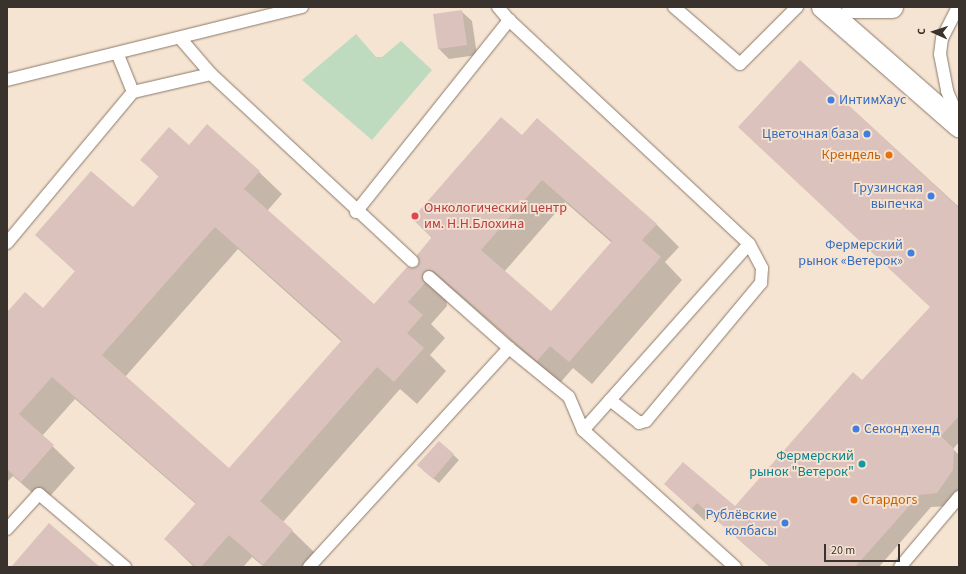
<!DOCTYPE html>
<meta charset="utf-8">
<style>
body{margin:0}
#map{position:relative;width:966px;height:574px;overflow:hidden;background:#f6e4d2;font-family:"Source Sans 3",sans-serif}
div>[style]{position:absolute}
.green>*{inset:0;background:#bfdbbf}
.shadow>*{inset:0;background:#0003}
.building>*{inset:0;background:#dcc2bc}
.roads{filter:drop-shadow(0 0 1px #8a7a6a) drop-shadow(0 0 1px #8a7a6a)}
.lane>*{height:12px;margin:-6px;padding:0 6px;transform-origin:6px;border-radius:6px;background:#fff}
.secondary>*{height:22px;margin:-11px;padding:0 11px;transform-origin:11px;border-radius:11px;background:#fff}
.dots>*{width:11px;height:11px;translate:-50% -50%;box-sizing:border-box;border:2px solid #f6e4d2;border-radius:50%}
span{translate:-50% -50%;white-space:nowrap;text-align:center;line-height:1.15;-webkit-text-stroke:3.5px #f6e4d2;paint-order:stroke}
.shop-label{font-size:14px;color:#366cbe}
.left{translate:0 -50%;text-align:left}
.right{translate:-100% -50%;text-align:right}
.food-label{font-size:14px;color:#c56008}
.health-label{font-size:14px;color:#be3a42}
.culture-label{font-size:14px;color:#0d838f}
.frame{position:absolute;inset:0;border:8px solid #3a332d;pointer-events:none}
.north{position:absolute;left:914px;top:12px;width:40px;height:40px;-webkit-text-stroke:3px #f6e4d2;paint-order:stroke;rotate:273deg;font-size:11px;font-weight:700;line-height:16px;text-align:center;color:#3a332d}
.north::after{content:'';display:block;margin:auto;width:14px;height:18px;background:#3a332d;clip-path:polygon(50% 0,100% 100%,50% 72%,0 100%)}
.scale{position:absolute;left:824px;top:544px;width:76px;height:18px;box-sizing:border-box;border:2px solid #3a332d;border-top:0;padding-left:5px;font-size:12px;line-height:14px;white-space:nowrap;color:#3a332d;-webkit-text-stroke:3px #f6e4d2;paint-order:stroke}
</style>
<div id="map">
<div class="green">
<div style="clip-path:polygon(356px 34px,376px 57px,382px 57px,401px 41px,432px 70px,372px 140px,302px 80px)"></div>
</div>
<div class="shadow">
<div style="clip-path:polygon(461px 11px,472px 21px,477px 55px,449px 59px,439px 49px,434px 15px)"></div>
<div style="clip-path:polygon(800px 61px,959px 207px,959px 442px,953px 449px,959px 455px,959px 493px,950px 506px,931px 507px,879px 567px,770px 567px,711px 515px,705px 521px,665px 484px,735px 507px,862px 382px,931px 307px)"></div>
<div style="clip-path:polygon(evenodd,522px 137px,656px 224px,679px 247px,665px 262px,682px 280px,592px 384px,573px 368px,560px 383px,458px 294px,446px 294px,447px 306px,431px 324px,445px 338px,430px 355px,446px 371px,417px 404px,400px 389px,283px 522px,315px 553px,303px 567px,264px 567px,252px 557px,243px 567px,194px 567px,165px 539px,196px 504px,75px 399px,42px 436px,75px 468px,44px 503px,13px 476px,7px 482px,7px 314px,43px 310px,76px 272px,36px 235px,133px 208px,159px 177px,142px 160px,190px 146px,259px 172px,282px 194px,267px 211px,374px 305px,419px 267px,432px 238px,413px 219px,522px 137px,565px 202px,612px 243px,551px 312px,504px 272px,565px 202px,522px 137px,238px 249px,342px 342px,229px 470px,125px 377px,238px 249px)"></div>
<div style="clip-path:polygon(439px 442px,459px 460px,439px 483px,423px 470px)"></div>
</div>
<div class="building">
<div style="clip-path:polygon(462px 10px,467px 45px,438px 49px,433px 14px)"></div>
<div style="clip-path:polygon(800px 60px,959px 208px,959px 416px,941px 436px,954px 449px,953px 470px,937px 493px,919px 495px,855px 567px,770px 567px,697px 503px,692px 509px,664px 484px,683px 462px,735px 506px,853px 372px,862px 380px,930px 307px,738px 127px)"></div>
<div style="clip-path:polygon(evenodd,501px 117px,522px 135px,537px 118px,657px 224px,642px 240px,661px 257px,569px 362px,550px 346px,537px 361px,434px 271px,426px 270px,422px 276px,425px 283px,408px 302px,423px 315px,407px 333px,424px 348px,394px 382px,377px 367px,260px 501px,293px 530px,263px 565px,229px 535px,201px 567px,196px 567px,164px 539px,196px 503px,52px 377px,19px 414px,54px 445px,21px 482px,7px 469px,7px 312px,25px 292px,43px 308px,75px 271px,35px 235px,91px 171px,133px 207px,159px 176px,140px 160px,169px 127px,189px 145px,207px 124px,260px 171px,244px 189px,374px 304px,407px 267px,418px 266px,417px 255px,432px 237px,412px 219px,501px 117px,542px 180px,612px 241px,551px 311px,481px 250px,542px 180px,501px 117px,215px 227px,342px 340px,229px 468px,102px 355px,215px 227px)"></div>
<div style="clip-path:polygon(439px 441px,454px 454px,433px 479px,417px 465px)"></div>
<div style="clip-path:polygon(49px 523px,100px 567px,11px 567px)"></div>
</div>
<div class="roads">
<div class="lane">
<div style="left:498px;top:7px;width:17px;rotate:50deg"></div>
<div style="left:674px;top:7px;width:87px;rotate:40.8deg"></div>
<div style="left:740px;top:64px;width:81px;rotate:-45deg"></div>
<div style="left:958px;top:7px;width:35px;rotate:117deg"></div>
<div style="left:942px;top:38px;width:16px;rotate:97deg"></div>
<div style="left:940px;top:54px;width:38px;rotate:79deg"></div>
<div style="left:947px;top:91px;width:30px;rotate:67deg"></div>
<div style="left:180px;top:38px;width:48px;rotate:49.3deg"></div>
<div style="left:118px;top:55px;width:40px;rotate:68deg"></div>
<div style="left:7px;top:80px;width:304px;rotate:-13.9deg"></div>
<div style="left:356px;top:212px;width:246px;rotate:-51.4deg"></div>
<div style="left:509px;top:20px;width:328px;rotate:43deg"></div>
<div style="left:749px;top:244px;width:249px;rotate:131.7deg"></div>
<div style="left:7px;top:243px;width:197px;rotate:-50.2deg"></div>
<div style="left:133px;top:92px;width:80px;rotate:-13deg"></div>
<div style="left:211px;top:74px;width:275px;rotate:42.9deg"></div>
<div style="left:429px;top:277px;width:107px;rotate:41.6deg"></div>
<div style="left:610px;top:400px;width:37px;rotate:38deg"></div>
<div style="left:639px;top:423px;width:7px;rotate:-16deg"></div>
<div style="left:646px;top:421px;width:180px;rotate:-50.2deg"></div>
<div style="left:761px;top:283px;width:15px;rotate:-86deg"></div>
<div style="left:762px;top:268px;width:27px;rotate:-118deg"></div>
<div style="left:7px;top:529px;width:47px;rotate:-47.6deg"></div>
<div style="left:39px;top:494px;width:113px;rotate:40.3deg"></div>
<div style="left:309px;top:567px;width:297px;rotate:-47.6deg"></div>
<div style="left:509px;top:348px;width:77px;rotate:39.2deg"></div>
<div style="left:569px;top:397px;width:36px;rotate:67deg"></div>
<div style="left:583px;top:430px;width:205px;rotate:42deg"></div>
<div style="left:900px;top:567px;width:92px;rotate:-49.9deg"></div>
</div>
<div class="secondary">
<div style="left:823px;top:7px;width:181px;rotate:41.2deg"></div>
<div style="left:853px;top:7px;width:39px"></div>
</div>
</div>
<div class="dots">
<div style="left:831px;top:100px;background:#3f7fe0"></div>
<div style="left:867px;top:134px;background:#3f7fe0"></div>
<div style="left:889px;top:155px;background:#e8710a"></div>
<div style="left:931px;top:196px;background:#3f7fe0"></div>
<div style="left:415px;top:216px;background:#e0444e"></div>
<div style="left:911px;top:253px;background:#3f7fe0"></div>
<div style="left:856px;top:429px;background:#3f7fe0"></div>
<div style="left:862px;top:464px;background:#0f9aa8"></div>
<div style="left:854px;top:500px;background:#e8710a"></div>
<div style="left:785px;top:523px;background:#3f7fe0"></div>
</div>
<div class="shop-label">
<span class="left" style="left:839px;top:100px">ИнтимХаус</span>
<span class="right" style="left:859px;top:134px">Цветочная база</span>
<span class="right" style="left:923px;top:196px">Грузинская<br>выпечка</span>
<span class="right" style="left:903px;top:253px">Фермерский<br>рынок «Ветерок»</span>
<span class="left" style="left:864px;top:429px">Секонд хенд</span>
<span class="right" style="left:777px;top:523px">Рублёвские<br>колбасы</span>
</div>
<div class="food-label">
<span class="right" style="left:881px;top:155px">Крендель</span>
<span class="left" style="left:862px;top:500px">Стардогs</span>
</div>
<div class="health-label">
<span class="left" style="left:424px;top:216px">Онкологический центр<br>им. Н.Н.Блохина</span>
</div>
<div class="culture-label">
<span class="right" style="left:854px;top:464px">Фермерский<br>рынок "Ветерок"</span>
</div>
<div class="frame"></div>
<div class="north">С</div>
<div class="scale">20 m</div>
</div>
